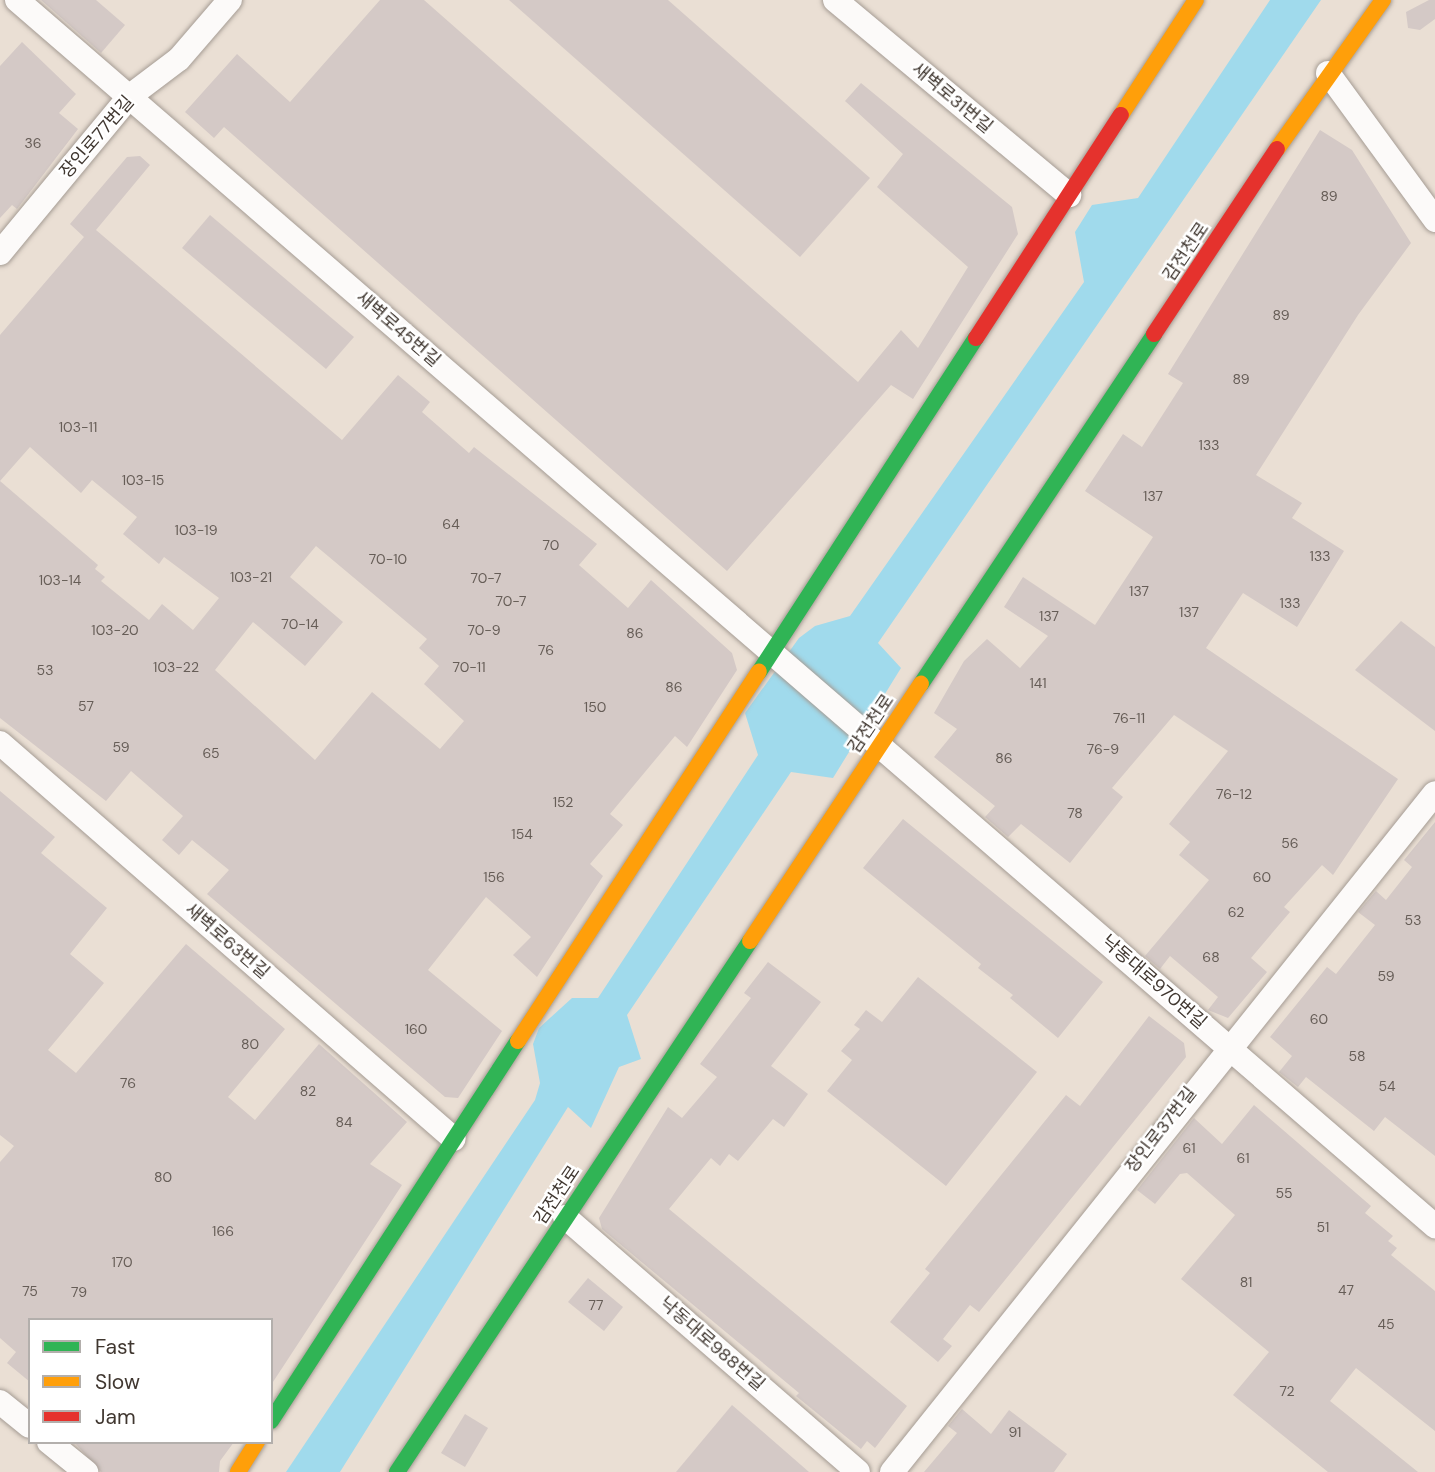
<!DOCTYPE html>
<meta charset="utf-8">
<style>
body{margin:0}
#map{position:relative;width:1435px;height:1472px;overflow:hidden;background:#eadfd4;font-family:"DM Sans","Noto Sans KR",sans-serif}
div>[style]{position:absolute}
.water>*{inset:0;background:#a0daec}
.building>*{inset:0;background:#d4c9c6}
.roads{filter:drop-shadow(0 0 2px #a59c94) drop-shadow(0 0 2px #a59c94)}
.street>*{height:24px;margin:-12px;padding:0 12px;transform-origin:12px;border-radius:12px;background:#fcfaf9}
.fast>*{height:16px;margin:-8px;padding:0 8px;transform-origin:8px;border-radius:8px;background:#30b455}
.slow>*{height:16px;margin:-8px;padding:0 8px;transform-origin:8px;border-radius:8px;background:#ff9f0a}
.jam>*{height:16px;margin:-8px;padding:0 8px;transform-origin:8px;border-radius:8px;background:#e5322d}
span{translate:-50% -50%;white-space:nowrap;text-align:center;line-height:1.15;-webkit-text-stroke:5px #fff;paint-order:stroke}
.number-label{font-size:14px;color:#665d57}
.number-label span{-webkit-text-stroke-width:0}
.street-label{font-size:18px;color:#403730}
.legend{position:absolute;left:28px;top:1318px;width:245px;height:126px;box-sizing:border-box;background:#fff;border:2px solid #b3afac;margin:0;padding:9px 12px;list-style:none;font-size:21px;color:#403730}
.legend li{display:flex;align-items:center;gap:14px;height:35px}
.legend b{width:35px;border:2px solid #b3afac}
</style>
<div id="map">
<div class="water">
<div style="clip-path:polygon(1270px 0,1321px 0,878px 643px,901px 668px,833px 778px,791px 772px,627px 1015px,641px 1059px,619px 1067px,591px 1128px,568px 1107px,340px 1472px,286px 1472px,535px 1100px,540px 1083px,533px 1044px,539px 1028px,572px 998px,598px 998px,758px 755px,745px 713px,799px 638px,815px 626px,850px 616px,1084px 282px,1075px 232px,1092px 205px,1138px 198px)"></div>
</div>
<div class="building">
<div style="clip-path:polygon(41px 0,96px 0,125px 25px,101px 53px)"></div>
<div style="clip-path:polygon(380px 0,424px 0,858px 382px,901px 330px,918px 348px,968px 267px,877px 187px,903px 154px,845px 101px,861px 83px,1012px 207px,1018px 234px,913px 399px,891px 385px,727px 571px,224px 127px,214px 138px,185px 112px,237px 54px,290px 102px)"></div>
<div style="clip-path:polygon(509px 0,668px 0,870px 178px,800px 257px)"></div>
<div style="clip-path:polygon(1429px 0,1435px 0,1435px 19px,1420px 30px,1408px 28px,1406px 12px)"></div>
<div style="clip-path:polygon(22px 42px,76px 94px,59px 113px,78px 129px,17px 209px,12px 205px,0 218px,0 66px)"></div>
<div style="clip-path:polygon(1320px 130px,1352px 150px,1411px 243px,1358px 315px,1256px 475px,1302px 503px,1292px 518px,1344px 551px,1297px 627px,1243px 593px,1206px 648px,1398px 779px,1333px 875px,1322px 865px,1284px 907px,1290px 912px,1251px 958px,1267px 972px,1228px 1018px,1208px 1010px,1218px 997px,1170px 956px,1160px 969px,1145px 956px,1209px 880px,1179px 855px,1190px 842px,1169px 824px,1228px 751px,1174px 715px,1112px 788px,1123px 797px,1070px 863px,1021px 824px,1008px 837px,985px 817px,995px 806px,934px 757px,957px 729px,934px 713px,964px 661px,987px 639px,1020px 668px,1048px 636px,1004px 607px,1023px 577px,1095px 625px,1153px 537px,1085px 491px,1123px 434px,1142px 447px,1183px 383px,1168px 374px)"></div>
<div style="clip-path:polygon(evenodd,140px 156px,150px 165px,96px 230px,342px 440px,398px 375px,430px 402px,422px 412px,469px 453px,474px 447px,597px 544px,579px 565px,628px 608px,651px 580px,732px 653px,737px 670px,687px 747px,675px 736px,610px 814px,623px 825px,590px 864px,603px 876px,537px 977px,513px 955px,531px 937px,486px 897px,428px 970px,502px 1031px,458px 1098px,445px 1097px,207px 894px,229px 870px,192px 840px,179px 855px,162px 840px,183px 816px,131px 771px,106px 801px,0 718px,0 335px,84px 237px,70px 224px,127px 157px,140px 156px,30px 447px,81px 493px,92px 480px,137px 517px,123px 534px,159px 564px,164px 557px,219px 598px,193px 630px,162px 604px,149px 620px,101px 581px,105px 577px,95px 569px,98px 565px,0 481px,30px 447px,140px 156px,316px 546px,427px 639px,419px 648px,439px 666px,424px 684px,464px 721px,440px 749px,372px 692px,315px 760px,215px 670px,253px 622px,305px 666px,343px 622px,290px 577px,316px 546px)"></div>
<div style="clip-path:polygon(210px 215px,354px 337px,326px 369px,182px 248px)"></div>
<div style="clip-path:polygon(1401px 621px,1435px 647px,1435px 731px,1355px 670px)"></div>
<div style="clip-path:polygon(0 791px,55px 837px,41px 853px,107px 908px,70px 954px,104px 983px,48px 1050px,76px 1073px,186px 944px,285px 1029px,228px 1097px,255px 1120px,319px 1044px,407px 1122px,370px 1164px,402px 1185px,271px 1385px,271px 1320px,30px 1320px,30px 1382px,7px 1363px,16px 1352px,0 1338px,0 1162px,14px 1146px,0 1135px)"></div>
<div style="clip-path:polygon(903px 819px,1103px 982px,1058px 1038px,1010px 998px,1013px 995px,978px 968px,981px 964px,863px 868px)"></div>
<div style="clip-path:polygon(1435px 822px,1435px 1156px,1385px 1117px,1374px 1131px,1306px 1077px,1298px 1087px,1279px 1072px,1292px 1056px,1270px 1037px,1327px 967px,1336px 974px,1375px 925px,1358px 912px,1376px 891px,1386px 900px,1412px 867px,1404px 860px)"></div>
<div style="clip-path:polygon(768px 962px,821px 1002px,771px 1066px,808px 1094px,784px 1127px,773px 1119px,738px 1161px,729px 1154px,720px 1166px,711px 1158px,669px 1209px,907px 1406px,875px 1448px,867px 1441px,861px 1449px,796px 1396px,799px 1393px,602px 1229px,599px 1218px,668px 1107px,682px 1118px,717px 1077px,700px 1064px,751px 998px,744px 993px)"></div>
<div style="clip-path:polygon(918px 977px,1037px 1072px,946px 1186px,827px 1091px,852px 1060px,841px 1051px,860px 1029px,854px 1025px,866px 1010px,882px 1022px)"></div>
<div style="clip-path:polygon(1149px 1016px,1184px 1043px,1186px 1057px,979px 1312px,970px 1305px,943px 1339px,952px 1346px,938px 1362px,890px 1322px,930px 1273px,925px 1269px,1066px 1095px,1080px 1106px)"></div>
<div style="clip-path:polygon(1254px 1105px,1371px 1206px,1365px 1213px,1393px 1236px,1388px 1241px,1397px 1248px,1391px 1255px,1435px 1291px,1435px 1431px,1356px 1368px,1330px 1401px,1418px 1472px,1328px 1472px,1233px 1395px,1269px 1352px,1181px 1279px,1235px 1215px,1187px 1173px,1180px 1174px,1155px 1204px,1137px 1190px,1194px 1118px,1222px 1144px)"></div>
<div style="clip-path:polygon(588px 1278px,623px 1307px,604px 1331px,568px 1302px)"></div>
<div style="clip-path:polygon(732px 1405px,809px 1472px,676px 1472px)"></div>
<div style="clip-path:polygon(962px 1409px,991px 1434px,1009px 1410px,1067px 1454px,1054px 1472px,924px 1472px,957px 1433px,948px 1426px)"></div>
<div style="clip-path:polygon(465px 1414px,488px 1428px,465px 1467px,441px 1453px)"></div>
<div style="clip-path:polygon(74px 1442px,234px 1442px,220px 1461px,219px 1472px,101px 1472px)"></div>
</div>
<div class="roads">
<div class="street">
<div style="left:17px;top:0;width:1875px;rotate:40.85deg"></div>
<div style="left:835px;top:0;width:305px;rotate:39.8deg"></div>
<div style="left:1328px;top:73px;width:182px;rotate:53.9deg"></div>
<div style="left:0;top:253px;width:204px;rotate:-50.4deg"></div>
<div style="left:130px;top:96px;width:61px;rotate:-37.1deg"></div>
<div style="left:179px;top:59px;width:78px;rotate:-49.2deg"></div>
<div style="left:0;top:743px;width:602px;rotate:41.1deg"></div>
<div style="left:565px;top:1217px;width:388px;rotate:41deg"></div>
<div style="left:0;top:1402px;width:38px;rotate:39deg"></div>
<div style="left:49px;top:1442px;width:48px;rotate:39deg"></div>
<div style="left:892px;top:1472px;width:869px;rotate:-51.35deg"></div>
</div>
<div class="fast">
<div style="left:759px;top:672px;width:398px;rotate:-57deg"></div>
<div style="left:921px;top:684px;width:420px;rotate:-56.3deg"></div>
<div style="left:271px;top:1421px;width:453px;rotate:-57deg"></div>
<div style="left:397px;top:1472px;width:638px;rotate:-56.38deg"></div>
</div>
<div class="slow">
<div style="left:1121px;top:115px;width:137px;rotate:-56.9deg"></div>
<div style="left:1277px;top:149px;width:183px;rotate:-54.6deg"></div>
<div style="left:750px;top:941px;width:309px;rotate:-56.4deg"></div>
<div style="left:518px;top:1041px;width:441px;rotate:-56.9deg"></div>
<div style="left:238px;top:1472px;width:36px;rotate:-58deg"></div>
</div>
<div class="jam">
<div style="left:1154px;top:334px;width:222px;rotate:-56.4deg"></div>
<div style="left:976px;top:338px;width:266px;rotate:-57deg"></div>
</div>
</div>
<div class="number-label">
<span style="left:33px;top:143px">36</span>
<span style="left:1329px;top:196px">89</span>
<span style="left:1281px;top:315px">89</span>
<span style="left:1241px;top:379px">89</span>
<span style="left:78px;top:427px">103-11</span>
<span style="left:1209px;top:445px">133</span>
<span style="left:143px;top:480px">103-15</span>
<span style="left:1153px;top:496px">137</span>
<span style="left:451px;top:524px">64</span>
<span style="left:196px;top:530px">103-19</span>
<span style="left:551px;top:545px">70</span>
<span style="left:1320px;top:556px">133</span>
<span style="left:388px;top:559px">70-10</span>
<span style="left:251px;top:577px">103-21</span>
<span style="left:486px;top:578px">70-7</span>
<span style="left:60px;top:580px">103-14</span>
<span style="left:1139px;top:591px">137</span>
<span style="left:511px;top:601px">70-7</span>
<span style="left:1290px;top:603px">133</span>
<span style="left:1189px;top:612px">137</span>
<span style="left:1049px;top:616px">137</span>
<span style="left:300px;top:624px">70-14</span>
<span style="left:115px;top:630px">103-20</span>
<span style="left:484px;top:630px">70-9</span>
<span style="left:635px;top:633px">86</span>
<span style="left:546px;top:650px">76</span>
<span style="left:176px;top:667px">103-22</span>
<span style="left:469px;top:667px">70-11</span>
<span style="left:45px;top:670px">53</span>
<span style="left:1038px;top:683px">141</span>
<span style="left:674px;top:687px">86</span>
<span style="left:86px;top:706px">57</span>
<span style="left:595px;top:707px">150</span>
<span style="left:1129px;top:718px">76-11</span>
<span style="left:121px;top:747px">59</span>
<span style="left:1103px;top:749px">76-9</span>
<span style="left:211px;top:753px">65</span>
<span style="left:1004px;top:758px">86</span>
<span style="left:1234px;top:794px">76-12</span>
<span style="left:563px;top:802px">152</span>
<span style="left:1075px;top:813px">78</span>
<span style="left:522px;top:834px">154</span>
<span style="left:1290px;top:843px">56</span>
<span style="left:494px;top:877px">156</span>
<span style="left:1262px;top:877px">60</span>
<span style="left:1236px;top:912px">62</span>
<span style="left:1413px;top:920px">53</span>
<span style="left:1211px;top:957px">68</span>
<span style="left:1386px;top:976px">59</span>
<span style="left:1319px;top:1019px">60</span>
<span style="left:416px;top:1029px">160</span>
<span style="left:250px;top:1044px">80</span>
<span style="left:1357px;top:1056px">58</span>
<span style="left:128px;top:1083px">76</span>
<span style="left:1387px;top:1086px">54</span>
<span style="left:308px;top:1091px">82</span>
<span style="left:344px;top:1122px">84</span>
<span style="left:1189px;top:1148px">61</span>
<span style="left:1243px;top:1158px">61</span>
<span style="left:163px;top:1177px">80</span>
<span style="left:1284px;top:1193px">55</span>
<span style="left:1323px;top:1227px">51</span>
<span style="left:223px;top:1231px">166</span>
<span style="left:122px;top:1262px">170</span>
<span style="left:1246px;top:1282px">81</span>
<span style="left:1346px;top:1290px">47</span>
<span style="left:30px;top:1291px">75</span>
<span style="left:79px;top:1292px">79</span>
<span style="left:596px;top:1305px">77</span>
<span style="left:1386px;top:1324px">45</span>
<span style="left:1287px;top:1391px">72</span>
<span style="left:1015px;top:1432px">91</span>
</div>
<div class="street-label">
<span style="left:952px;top:98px;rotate:40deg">새벽로31번길</span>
<span style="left:97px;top:137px;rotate:-49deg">장인로77번길</span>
<span style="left:1186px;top:252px;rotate:-56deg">감전천로</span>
<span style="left:398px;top:329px;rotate:41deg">새벽로45번길</span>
<span style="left:871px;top:724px;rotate:-56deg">감전천로</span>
<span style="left:227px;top:941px;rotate:41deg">새벽로63번길</span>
<span style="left:1154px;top:982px;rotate:41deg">낙동대로970번길</span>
<span style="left:1161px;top:1130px;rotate:-52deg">장인로37번길</span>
<span style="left:557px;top:1195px;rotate:-56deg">감전천로</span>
<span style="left:712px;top:1344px;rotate:41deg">낙동대로988번길</span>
</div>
<ul class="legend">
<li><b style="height:9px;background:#30b455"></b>Fast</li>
<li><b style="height:9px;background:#ff9f0a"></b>Slow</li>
<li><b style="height:9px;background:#e5322d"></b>Jam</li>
</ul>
</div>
